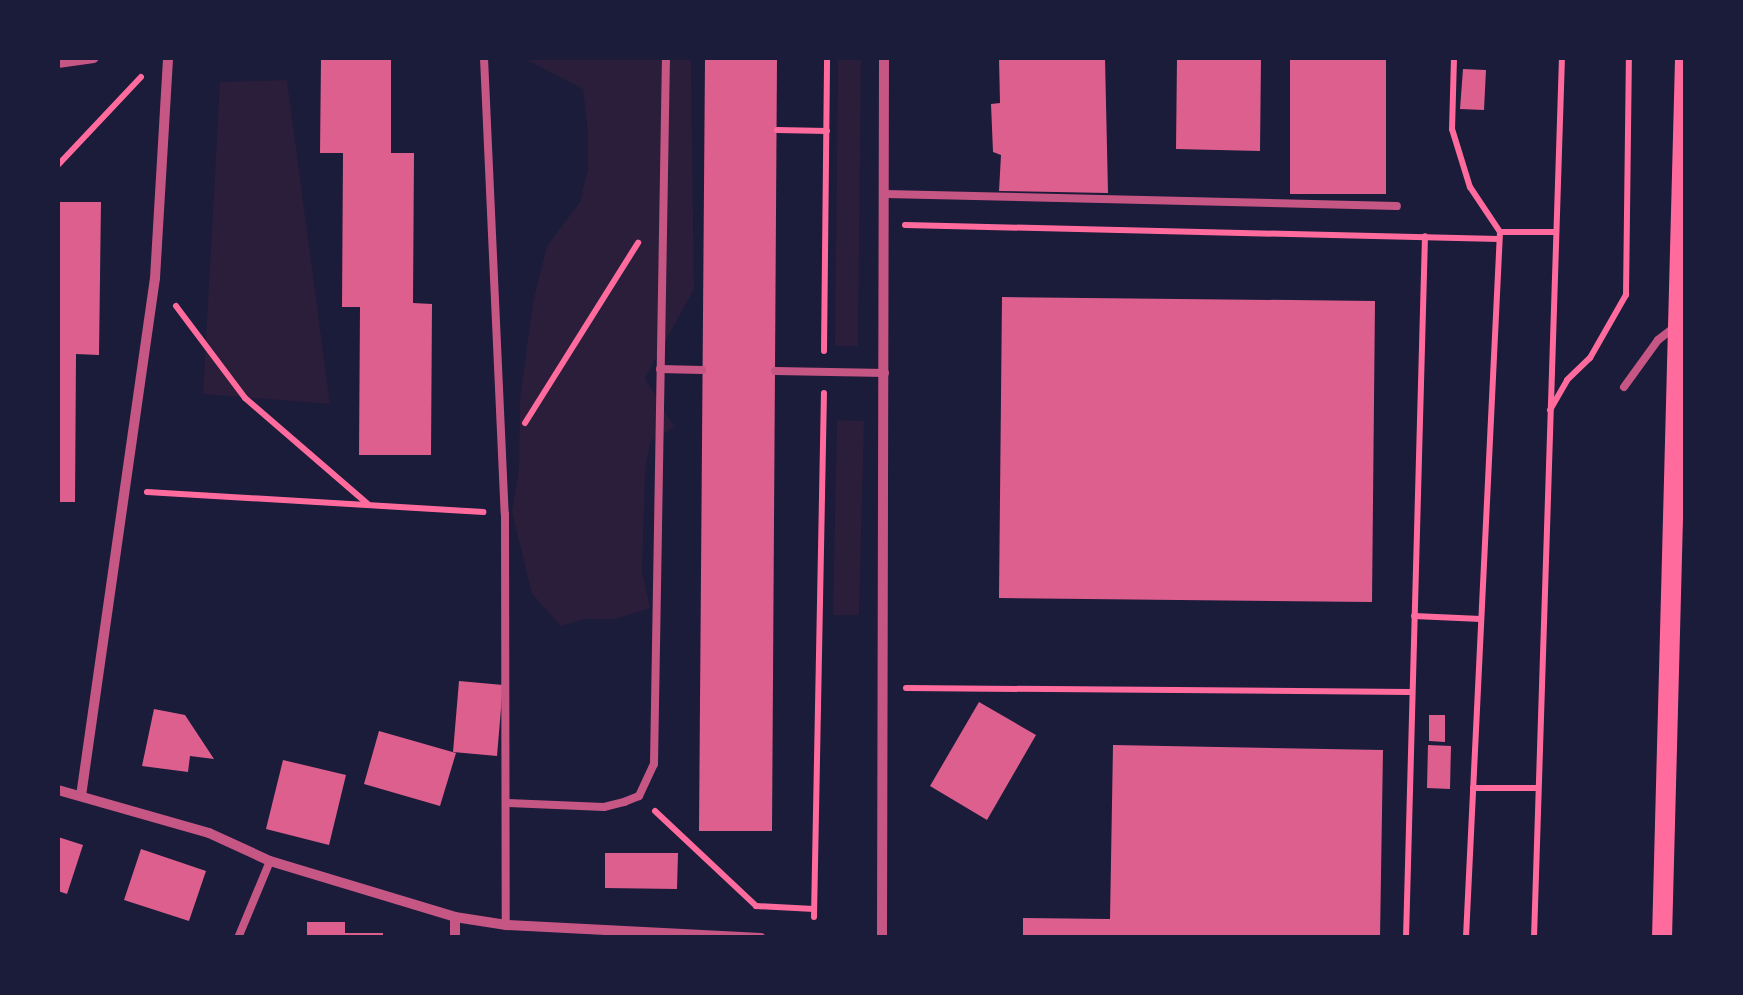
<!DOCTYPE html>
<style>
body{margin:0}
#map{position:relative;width:1743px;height:995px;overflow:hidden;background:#1b1b3a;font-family:"DejaVu Sans",sans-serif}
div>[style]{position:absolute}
.green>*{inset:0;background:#2a1e3b}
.building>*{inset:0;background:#dd5f8e}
.path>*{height:6px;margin:-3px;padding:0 3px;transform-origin:3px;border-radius:3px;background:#ff6b9d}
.service>*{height:8px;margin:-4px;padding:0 4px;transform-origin:4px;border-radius:4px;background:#c65784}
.minor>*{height:10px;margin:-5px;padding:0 5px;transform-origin:5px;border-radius:5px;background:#c65784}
.secondary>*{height:20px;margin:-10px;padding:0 10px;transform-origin:10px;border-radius:10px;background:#ff6b9d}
span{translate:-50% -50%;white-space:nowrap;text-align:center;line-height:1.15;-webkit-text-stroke:8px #1b1b3a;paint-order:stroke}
.frame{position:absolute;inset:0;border:60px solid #1b1b3a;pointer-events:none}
</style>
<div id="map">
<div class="green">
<div style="clip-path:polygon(523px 58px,691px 58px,694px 289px,645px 378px,674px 427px,650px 442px,645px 473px,642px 571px,650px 608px,616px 619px,585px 619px,561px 626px,532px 594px,512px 512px,519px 468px,520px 400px,533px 302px,547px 246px,580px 202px,588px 168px,588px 133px,583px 89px)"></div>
<div style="clip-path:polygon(838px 58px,861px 58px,858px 346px,835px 346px)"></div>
<div style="clip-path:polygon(287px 80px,330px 404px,203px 394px,220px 82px)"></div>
<div style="clip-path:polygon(837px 420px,864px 421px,859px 615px,833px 615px)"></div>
</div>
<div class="building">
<div style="clip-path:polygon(321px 58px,391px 58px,391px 153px,414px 153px,413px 303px,432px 304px,431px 455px,359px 455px,360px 307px,342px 307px,343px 153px,320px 153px)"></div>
<div style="clip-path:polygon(705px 58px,777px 58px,772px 831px,699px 831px)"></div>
<div style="clip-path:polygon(999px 58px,1105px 58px,1108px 193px,999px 191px,1001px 155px,993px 152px,991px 104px,1000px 103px)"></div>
<div style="clip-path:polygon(1177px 58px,1261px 58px,1260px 151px,1176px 149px)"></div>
<div style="clip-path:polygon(1290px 58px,1386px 58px,1386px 194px,1290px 194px)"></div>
<div style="clip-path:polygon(1463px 69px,1486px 70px,1484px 110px,1460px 109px)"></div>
<div style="clip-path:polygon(58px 202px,101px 202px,99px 355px,76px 354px,75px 502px,58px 502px)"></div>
<div style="clip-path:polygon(1002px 297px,1375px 301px,1372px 602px,999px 598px)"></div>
<div style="clip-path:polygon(459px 681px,503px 685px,497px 756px,453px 752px)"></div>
<div style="clip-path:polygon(979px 702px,1036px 735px,987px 820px,930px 786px)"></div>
<div style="clip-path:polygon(154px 709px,185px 715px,214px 759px,190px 756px,188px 772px,142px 766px)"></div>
<div style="clip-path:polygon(1429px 715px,1445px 715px,1445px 742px,1429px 741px)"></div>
<div style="clip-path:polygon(379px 731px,456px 753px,440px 806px,364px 784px)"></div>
<div style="clip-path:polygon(1113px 745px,1383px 750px,1380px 938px,1023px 938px,1023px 918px,1110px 919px)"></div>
<div style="clip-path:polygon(1428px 745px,1451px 746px,1450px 789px,1427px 788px)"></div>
<div style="clip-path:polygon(283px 760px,346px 775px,329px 845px,266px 829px)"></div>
<div style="clip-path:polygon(58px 837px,83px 845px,67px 894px,58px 891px)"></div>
<div style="clip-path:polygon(141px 849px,206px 871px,189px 921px,124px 900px)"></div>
<div style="clip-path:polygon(605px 853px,678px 853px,677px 889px,605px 888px)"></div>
<div style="clip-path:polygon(307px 922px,345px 922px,345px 933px,383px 933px,383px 938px,307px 938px)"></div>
</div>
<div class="path">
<div style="left:1454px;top:58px;width:71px;rotate:91.6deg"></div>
<div style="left:1452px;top:129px;width:61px;rotate:72.8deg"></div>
<div style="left:1470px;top:187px;width:54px;rotate:56.3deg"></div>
<div style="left:1500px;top:232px;width:707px;rotate:92.76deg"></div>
<div style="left:777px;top:130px;width:50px;rotate:1.1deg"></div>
<div style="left:58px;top:165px;width:121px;rotate:-46.7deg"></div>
<div style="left:905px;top:225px;width:594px;rotate:1.35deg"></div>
<div style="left:1500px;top:232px;width:54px"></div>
<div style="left:176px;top:306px;width:115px;rotate:53.1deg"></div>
<div style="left:245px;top:398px;width:162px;rotate:40.8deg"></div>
<div style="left:824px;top:351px;width:293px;rotate:-89.4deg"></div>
<div style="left:1550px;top:410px;width:34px;rotate:-60deg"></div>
<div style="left:1567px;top:380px;width:32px;rotate:-44deg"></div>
<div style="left:1590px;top:358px;width:73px;rotate:-60.3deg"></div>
<div style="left:1626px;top:295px;width:237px;rotate:-89.3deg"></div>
<div style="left:525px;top:423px;width:213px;rotate:-57.9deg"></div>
<div style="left:147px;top:492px;width:337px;rotate:3.4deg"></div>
<div style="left:1414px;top:616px;width:67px;rotate:2.6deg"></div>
<div style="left:906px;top:688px;width:504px;rotate:0.45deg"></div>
<div style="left:1473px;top:788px;width:64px"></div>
<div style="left:655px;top:811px;width:139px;rotate:43.2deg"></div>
<div style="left:756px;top:906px;width:58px;rotate:3deg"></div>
<div style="left:814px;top:917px;width:524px;rotate:-88.91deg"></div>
<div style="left:1406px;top:938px;width:702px;rotate:-88.45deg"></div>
<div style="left:1534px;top:938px;width:880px;rotate:-88.18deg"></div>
</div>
<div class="service">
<div style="left:484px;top:58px;width:456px;rotate:87.4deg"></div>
<div style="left:505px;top:514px;width:411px;rotate:89.9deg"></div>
<div style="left:886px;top:194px;width:511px;rotate:1.35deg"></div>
<div style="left:660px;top:369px;width:42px;rotate:1.4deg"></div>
<div style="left:775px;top:371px;width:110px;rotate:1deg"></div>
<div style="left:1624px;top:387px;width:58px;rotate:-54.1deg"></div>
<div style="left:1658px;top:340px;width:23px;rotate:-38deg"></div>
<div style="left:508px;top:803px;width:96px;rotate:2.4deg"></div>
<div style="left:604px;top:807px;width:21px;rotate:-14deg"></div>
<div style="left:624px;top:802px;width:16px;rotate:-22deg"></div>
<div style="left:639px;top:796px;width:35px;rotate:-65deg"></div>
<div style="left:654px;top:764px;width:706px;rotate:-89.03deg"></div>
<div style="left:238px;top:938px;width:83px;rotate:-67.4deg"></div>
</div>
<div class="minor">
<div style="left:58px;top:63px;width:36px;rotate:-8deg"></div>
<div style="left:58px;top:790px;width:157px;rotate:15.9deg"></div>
<div style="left:209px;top:833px;width:67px;rotate:24.7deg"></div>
<div style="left:270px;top:861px;width:193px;rotate:16.8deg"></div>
<div style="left:455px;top:917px;width:52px;rotate:8.9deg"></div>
<div style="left:506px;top:925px;width:255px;rotate:2.9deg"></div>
<div style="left:81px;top:796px;width:523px;rotate:-81.87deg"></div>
<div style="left:155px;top:278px;width:220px;rotate:-86.6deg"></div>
<div style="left:455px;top:938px;width:21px;rotate:-90deg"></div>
<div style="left:882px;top:938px;width:880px;rotate:-89.87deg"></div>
</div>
<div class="secondary">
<div style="left:1662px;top:938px;width:880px;rotate:-88.5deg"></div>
</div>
<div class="frame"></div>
</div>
